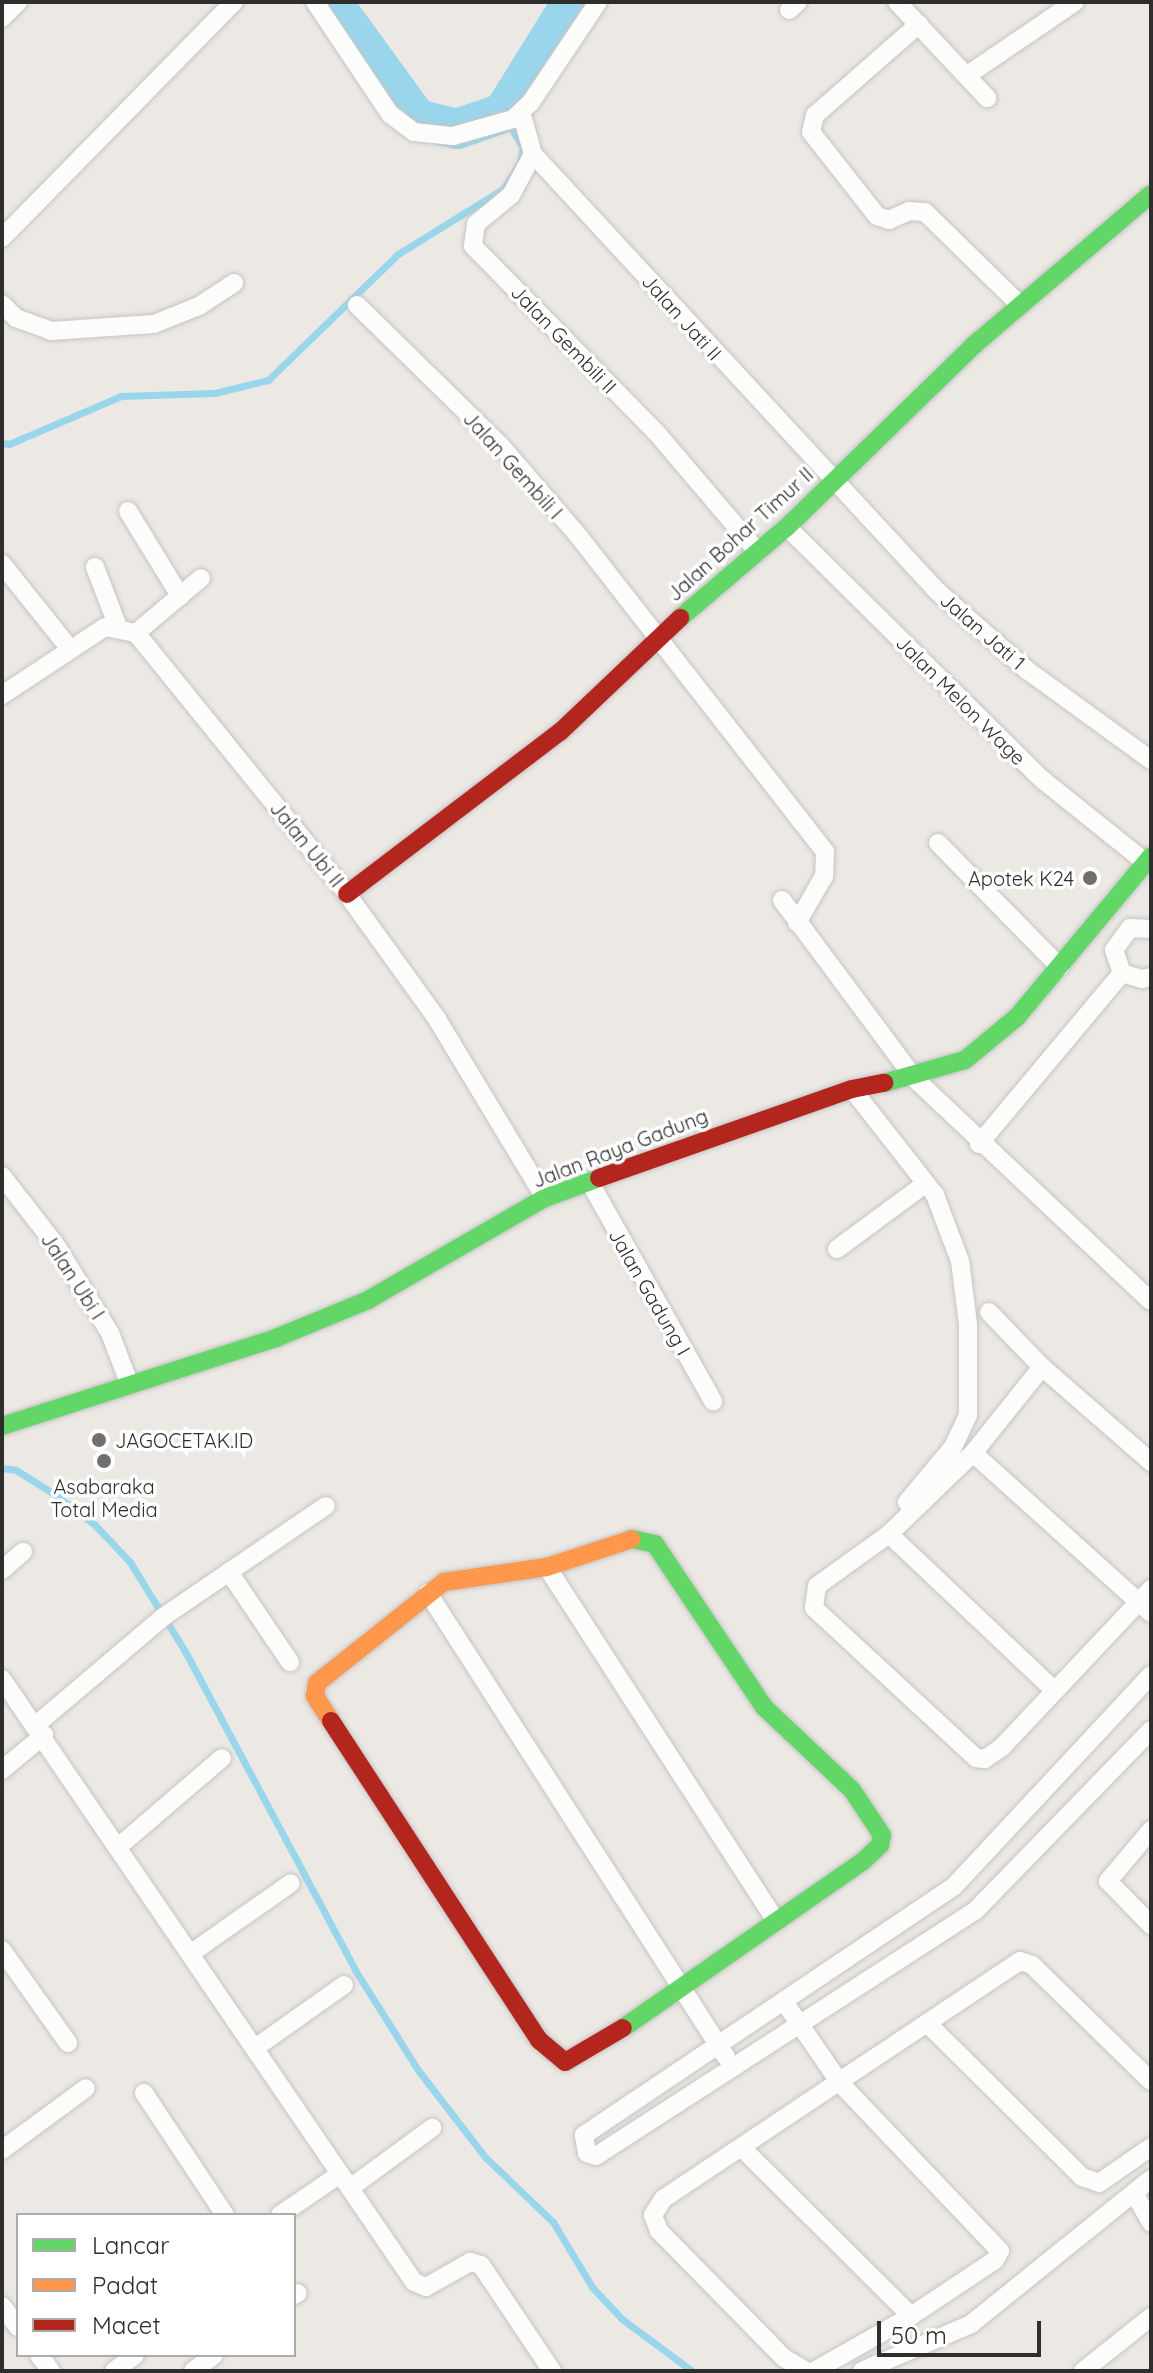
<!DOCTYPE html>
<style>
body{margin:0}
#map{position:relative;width:1153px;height:2373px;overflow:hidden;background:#ece8e4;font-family:Quicksand,sans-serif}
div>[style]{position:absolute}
.stream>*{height:7px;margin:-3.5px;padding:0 3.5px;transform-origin:3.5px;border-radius:3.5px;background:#99d6ec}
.river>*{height:40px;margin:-20px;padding:0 20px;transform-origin:20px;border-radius:20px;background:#99d6ec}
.roads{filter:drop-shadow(0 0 2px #c5c4c5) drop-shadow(0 0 2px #c5c4c5)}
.street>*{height:18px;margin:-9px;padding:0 9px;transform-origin:9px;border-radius:9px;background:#fcfcfb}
.fast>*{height:18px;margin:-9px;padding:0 9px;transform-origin:9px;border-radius:9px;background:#63d668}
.slow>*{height:18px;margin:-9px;padding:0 9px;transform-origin:9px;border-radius:9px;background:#ff974d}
.jam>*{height:18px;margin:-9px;padding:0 9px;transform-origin:9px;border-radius:9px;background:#b3261e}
.dots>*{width:22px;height:22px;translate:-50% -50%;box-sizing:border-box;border:4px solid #fff;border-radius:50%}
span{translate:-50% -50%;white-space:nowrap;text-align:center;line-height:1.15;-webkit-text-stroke:7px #fff;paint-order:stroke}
.street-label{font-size:20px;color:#2e2e2e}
.poi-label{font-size:20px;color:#2e2e2e}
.right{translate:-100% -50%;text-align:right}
.left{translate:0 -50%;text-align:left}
.frame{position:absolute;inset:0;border:4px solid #2e2e2e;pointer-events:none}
.legend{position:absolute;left:16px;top:2213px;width:280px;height:144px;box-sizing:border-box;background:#fff;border:2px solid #ababab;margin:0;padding:10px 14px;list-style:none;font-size:24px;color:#2e2e2e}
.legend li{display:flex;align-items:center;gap:16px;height:40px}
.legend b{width:40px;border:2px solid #ababab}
.scale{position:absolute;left:877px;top:2321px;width:164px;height:36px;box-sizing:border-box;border:4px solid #2e2e2e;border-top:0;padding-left:10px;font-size:24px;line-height:28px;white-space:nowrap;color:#2e2e2e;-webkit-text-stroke:6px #fff;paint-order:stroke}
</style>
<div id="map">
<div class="stream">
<div style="left:2px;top:443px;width:7px;rotate:8deg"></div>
<div style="left:9px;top:444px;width:122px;rotate:-23.2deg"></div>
<div style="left:121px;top:396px;width:93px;rotate:-1.8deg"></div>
<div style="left:214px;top:393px;width:56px;rotate:-13.5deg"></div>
<div style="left:268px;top:380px;width:181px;rotate:-44.1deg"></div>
<div style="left:398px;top:254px;width:123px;rotate:-31.8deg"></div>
<div style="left:503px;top:189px;width:31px;rotate:-57deg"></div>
<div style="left:520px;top:163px;width:15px;rotate:-79deg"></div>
<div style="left:523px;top:148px;width:29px;rotate:-121deg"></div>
<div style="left:2px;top:1468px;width:14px;rotate:8deg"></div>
<div style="left:16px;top:1470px;width:45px;rotate:32.3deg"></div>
<div style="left:54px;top:1494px;width:51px;rotate:37.1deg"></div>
<div style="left:95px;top:1525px;width:51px;rotate:46.6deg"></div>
<div style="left:130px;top:1562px;width:107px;rotate:58.4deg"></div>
<div style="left:186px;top:1653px;width:359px;rotate:61.9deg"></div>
<div style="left:355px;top:1970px;width:118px;rotate:57.8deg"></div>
<div style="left:418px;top:2070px;width:110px;rotate:52.4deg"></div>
<div style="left:485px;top:2157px;width:94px;rotate:43.7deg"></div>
<div style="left:553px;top:2222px;width:76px;rotate:59deg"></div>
<div style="left:592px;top:2287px;width:44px;rotate:46.8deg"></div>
<div style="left:622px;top:2319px;width:87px;rotate:36.6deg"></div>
</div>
<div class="river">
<div style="left:332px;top:2px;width:145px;rotate:54deg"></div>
<div style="left:417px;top:119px;width:41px;rotate:14deg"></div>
<div style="left:457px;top:129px;width:49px;rotate:-19.2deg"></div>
<div style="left:503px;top:113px;width:131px;rotate:-58.1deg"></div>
</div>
<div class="roads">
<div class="street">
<div style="left:315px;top:2px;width:135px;rotate:56.2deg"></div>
<div style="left:390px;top:114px;width:30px;rotate:37deg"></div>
<div style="left:414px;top:132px;width:39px;rotate:6deg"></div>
<div style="left:453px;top:136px;width:62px;rotate:-15.8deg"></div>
<div style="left:513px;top:119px;width:25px;rotate:-43deg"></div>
<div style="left:531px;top:102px;width:120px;rotate:-56.2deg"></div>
<div style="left:897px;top:2px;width:132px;rotate:46.8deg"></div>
<div style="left:789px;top:10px;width:12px;rotate:-42deg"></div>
<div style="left:2px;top:18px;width:23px;rotate:-45deg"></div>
<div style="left:919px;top:24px;width:138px;rotate:138.8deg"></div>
<div style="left:815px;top:115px;width:17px;rotate:103deg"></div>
<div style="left:811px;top:132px;width:107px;rotate:51.8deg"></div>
<div style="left:877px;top:216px;width:13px;rotate:18deg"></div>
<div style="left:889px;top:220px;width:22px;rotate:-24deg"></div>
<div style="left:909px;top:211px;width:16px;rotate:4deg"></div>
<div style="left:925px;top:212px;width:133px;rotate:44.4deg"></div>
<div style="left:969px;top:74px;width:128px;rotate:-34.2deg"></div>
<div style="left:521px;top:112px;width:44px;rotate:74.1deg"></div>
<div style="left:533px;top:154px;width:47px;rotate:118.2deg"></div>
<div style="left:511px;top:195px;width:45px;rotate:140.4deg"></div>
<div style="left:476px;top:224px;width:22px;rotate:98deg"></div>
<div style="left:473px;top:246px;width:260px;rotate:45.5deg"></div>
<div style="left:655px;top:431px;width:159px;rotate:49.6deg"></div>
<div style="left:533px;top:154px;width:597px;rotate:47.24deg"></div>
<div style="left:938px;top:592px;width:118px;rotate:41.2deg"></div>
<div style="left:1027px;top:670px;width:153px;rotate:36deg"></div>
<div style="left:2px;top:238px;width:331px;rotate:-45.5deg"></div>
<div style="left:2px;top:304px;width:20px;rotate:45deg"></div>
<div style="left:16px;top:318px;width:37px;rotate:20deg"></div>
<div style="left:51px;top:331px;width:103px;rotate:-3.9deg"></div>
<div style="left:154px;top:324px;width:48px;rotate:-21.8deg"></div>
<div style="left:199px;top:306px;width:42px;rotate:-33.3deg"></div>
<div style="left:357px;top:305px;width:202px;rotate:44.4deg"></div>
<div style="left:501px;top:446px;width:121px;rotate:49.3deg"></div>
<div style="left:580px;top:538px;width:398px;rotate:52deg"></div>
<div style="left:825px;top:852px;width:24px;rotate:92deg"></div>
<div style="left:824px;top:876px;width:54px;rotate:119.9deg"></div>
<div style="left:128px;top:511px;width:100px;rotate:58.5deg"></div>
<div style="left:787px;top:527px;width:360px;rotate:44.7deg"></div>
<div style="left:1043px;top:780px;width:131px;rotate:38.8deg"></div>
<div style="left:2px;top:564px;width:109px;rotate:51.3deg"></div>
<div style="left:95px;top:567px;width:64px;rotate:69deg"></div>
<div style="left:136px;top:633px;width:85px;rotate:-40.2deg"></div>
<div style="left:2px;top:695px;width:123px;rotate:-33.4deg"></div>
<div style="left:105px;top:627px;width:32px;rotate:11deg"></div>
<div style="left:136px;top:633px;width:336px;rotate:51deg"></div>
<div style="left:347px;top:894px;width:154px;rotate:54.2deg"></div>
<div style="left:437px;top:1019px;width:209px;rotate:58.9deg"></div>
<div style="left:938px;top:843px;width:174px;rotate:45.5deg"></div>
<div style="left:782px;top:900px;width:222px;rotate:53.4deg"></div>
<div style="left:914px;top:1078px;width:325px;rotate:43.3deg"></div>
<div style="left:1151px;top:929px;width:21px;rotate:-177deg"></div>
<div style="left:1130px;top:928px;width:27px;rotate:126deg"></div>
<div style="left:1114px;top:950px;width:24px;rotate:71deg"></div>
<div style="left:1122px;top:973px;width:21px;rotate:17deg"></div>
<div style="left:1142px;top:979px;width:9px;rotate:-13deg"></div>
<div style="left:852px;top:1089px;width:135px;rotate:51.9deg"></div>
<div style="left:935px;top:1195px;width:71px;rotate:69.3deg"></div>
<div style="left:960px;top:1261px;width:64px;rotate:82.8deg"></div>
<div style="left:968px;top:1324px;width:91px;rotate:90deg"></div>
<div style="left:968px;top:1415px;width:35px;rotate:115deg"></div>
<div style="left:953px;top:1447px;width:72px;rotate:129.9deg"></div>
<div style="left:979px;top:1144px;width:223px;rotate:-50.1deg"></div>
<div style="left:2px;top:1176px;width:86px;rotate:52.1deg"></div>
<div style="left:55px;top:1244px;width:105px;rotate:58.3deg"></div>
<div style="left:110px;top:1333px;width:53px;rotate:69.2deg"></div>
<div style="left:589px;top:1181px;width:253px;rotate:60.6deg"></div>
<div style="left:837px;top:1249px;width:109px;rotate:-36.5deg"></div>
<div style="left:989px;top:1312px;width:76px;rotate:46.1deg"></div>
<div style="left:1042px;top:1367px;width:145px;rotate:41.1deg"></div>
<div style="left:1042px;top:1367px;width:110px;rotate:128.7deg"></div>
<div style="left:973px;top:1453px;width:117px;rotate:136deg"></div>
<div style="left:889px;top:1534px;width:89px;rotate:144.2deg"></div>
<div style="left:817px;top:1586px;width:22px;rotate:98deg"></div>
<div style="left:814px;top:1608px;width:221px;rotate:42.8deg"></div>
<div style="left:976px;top:1758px;width:9px;rotate:6deg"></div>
<div style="left:985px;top:1759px;width:21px;rotate:-35deg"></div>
<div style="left:1002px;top:1747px;width:217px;rotate:-46.7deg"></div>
<div style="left:973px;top:1453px;width:239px;rotate:42deg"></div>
<div style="left:889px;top:1534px;width:227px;rotate:43.4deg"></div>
<div style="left:547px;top:1567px;width:422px;rotate:57.1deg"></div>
<div style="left:2px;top:1570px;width:28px;rotate:-41deg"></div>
<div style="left:229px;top:1572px;width:109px;rotate:55.9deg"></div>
<div style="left:428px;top:1593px;width:551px;rotate:57.29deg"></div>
<div style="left:1151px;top:1675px;width:290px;rotate:133deg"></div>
<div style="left:953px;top:1887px;width:445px;rotate:146.1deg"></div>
<div style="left:584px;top:2135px;width:18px;rotate:81deg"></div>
<div style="left:587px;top:2153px;width:9px;rotate:18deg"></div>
<div style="left:596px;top:2156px;width:451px;rotate:-32.9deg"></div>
<div style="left:975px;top:1911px;width:252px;rotate:-45.8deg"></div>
<div style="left:2px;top:1679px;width:730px;rotate:55.66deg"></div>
<div style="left:414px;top:2282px;width:13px;rotate:23deg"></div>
<div style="left:426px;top:2287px;width:51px;rotate:-29.6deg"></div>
<div style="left:470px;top:2262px;width:11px;rotate:15deg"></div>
<div style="left:481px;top:2265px;width:128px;rotate:56.2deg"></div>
<div style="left:37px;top:1724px;width:165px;rotate:-40.3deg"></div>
<div style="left:163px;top:1617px;width:197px;rotate:-34.3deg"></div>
<div style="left:2px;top:1770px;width:55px;rotate:-39.8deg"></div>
<div style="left:1151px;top:1830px;width:67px;rotate:130.1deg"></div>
<div style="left:1108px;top:1881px;width:62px;rotate:45.7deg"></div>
<div style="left:117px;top:1848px;width:138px;rotate:-40.6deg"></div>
<div style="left:2px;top:1950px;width:114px;rotate:54.6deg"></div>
<div style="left:190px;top:1954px;width:123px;rotate:-35.1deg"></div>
<div style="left:785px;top:2003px;width:97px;rotate:55.5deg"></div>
<div style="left:840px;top:2083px;width:232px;rotate:46.4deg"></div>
<div style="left:1000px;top:2251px;width:10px;rotate:119deg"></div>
<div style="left:995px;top:2260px;width:101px;rotate:146.3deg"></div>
<div style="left:911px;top:2316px;width:112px;rotate:150.4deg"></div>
<div style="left:929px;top:2025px;width:216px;rotate:44.8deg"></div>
<div style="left:1082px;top:2177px;width:18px;rotate:19deg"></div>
<div style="left:1099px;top:2183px;width:63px;rotate:-34.7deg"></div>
<div style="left:255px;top:2048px;width:109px;rotate:-35.3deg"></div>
<div style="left:144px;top:2093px;width:146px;rotate:56.4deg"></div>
<div style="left:742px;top:2148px;width:238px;rotate:44.8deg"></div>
<div style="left:2px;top:2150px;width:104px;rotate:-36.4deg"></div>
<div style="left:350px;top:2188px;width:102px;rotate:-36.2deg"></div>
<div style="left:1134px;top:2193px;width:34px;rotate:60deg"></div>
<div style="left:280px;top:2215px;width:73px;rotate:-34.3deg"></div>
<div style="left:294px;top:2295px;width:4px;rotate:-27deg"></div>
<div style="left:2px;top:2306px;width:26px;rotate:53deg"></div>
<div style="left:39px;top:2355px;width:20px;rotate:53deg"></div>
<div style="left:114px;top:2371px;width:26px;rotate:-37deg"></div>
<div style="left:193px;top:2371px;width:26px;rotate:-37deg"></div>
<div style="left:806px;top:2371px;width:26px;rotate:-149deg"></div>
<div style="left:784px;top:2358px;width:178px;rotate:-134.5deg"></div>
<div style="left:659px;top:2231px;width:17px;rotate:-111deg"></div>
<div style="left:653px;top:2215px;width:19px;rotate:-58deg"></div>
<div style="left:663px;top:2199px;width:429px;rotate:-33.7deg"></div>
<div style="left:1020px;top:1961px;width:13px;rotate:18deg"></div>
<div style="left:1032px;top:1965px;width:166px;rotate:44.3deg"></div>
<div style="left:862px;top:2371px;width:119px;rotate:-23.3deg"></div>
<div style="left:971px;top:2324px;width:231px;rotate:-38.9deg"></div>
<div style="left:1083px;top:2371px;width:87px;rotate:-38.5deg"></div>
</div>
<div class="fast">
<div style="left:680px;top:618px;width:140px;rotate:-40.4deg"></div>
<div style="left:787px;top:527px;width:262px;rotate:-44.2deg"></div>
<div style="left:975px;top:344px;width:231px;rotate:-40.4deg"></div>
<div style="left:884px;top:1083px;width:84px;rotate:-15.9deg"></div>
<div style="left:965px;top:1060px;width:67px;rotate:-39.6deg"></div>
<div style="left:1017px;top:1017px;width:209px;rotate:-50.2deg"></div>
<div style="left:2px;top:1426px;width:288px;rotate:-17.8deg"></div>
<div style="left:276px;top:1338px;width:100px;rotate:-22.4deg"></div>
<div style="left:368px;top:1300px;width:204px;rotate:-30deg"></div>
<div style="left:545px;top:1198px;width:58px;rotate:-20.3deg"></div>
<div style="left:623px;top:2028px;width:291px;rotate:-34.8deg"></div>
<div style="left:862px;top:1862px;width:25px;rotate:-43deg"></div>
<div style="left:880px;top:1845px;width:10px;rotate:-79deg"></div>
<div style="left:882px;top:1835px;width:54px;rotate:-123.7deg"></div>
<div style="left:852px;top:1790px;width:121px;rotate:-136.7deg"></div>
<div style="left:764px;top:1707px;width:196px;rotate:-123.8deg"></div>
<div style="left:655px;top:1544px;width:24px;rotate:-168deg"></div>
</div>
<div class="slow">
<div style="left:331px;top:1721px;width:30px;rotate:-123deg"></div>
<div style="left:315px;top:1696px;width:13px;rotate:-81deg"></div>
<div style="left:317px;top:1683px;width:162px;rotate:-38.5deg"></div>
<div style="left:444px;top:1582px;width:104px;rotate:-8.3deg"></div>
<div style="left:547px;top:1567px;width:89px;rotate:-18.2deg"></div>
</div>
<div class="jam">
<div style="left:347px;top:894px;width:268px;rotate:-37.3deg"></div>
<div style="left:560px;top:732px;width:166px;rotate:-43.5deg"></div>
<div style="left:599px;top:1178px;width:268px;rotate:-19.4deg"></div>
<div style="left:852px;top:1089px;width:33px;rotate:-11deg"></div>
<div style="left:331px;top:1721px;width:381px;rotate:56.9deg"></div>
<div style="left:539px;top:2040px;width:34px;rotate:40deg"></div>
<div style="left:565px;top:2062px;width:67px;rotate:-30.4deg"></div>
</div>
</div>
<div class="dots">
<div style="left:1090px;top:878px;background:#706f6e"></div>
<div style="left:99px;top:1440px;background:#706f6e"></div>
<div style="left:104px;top:1461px;background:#706f6e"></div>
</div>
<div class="street-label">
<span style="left:682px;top:317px;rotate:48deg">Jalan Jati II</span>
<span style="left:564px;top:339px;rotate:46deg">Jalan Gembili II</span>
<span style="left:513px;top:465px;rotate:48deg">Jalan Gembili I</span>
<span style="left:740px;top:534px;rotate:-42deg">Jalan Bohar Timur II</span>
<span style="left:983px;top:631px;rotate:41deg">Jalan Jati 1</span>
<span style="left:961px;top:700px;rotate:45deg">Jalan Melon Wage</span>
<span style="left:307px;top:844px;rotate:51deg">Jalan Ubi II</span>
<span style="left:620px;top:1148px;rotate:-21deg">Jalan Raya Gadung</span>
<span style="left:73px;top:1276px;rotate:57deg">Jalan Ubi I</span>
<span style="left:650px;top:1292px;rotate:60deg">Jalan Gadung I</span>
</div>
<div class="poi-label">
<span class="right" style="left:1074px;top:878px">Apotek K24</span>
<span class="left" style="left:115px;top:1440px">JAGOCETAK.ID</span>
<span style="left:104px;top:1498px">Asabaraka<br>Total Media</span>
</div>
<div class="frame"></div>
<ul class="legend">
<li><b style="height:10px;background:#63d668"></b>Lancar</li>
<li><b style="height:10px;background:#ff974d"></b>Padat</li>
<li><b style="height:10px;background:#b3261e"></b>Macet</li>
</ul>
<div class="scale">50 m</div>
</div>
